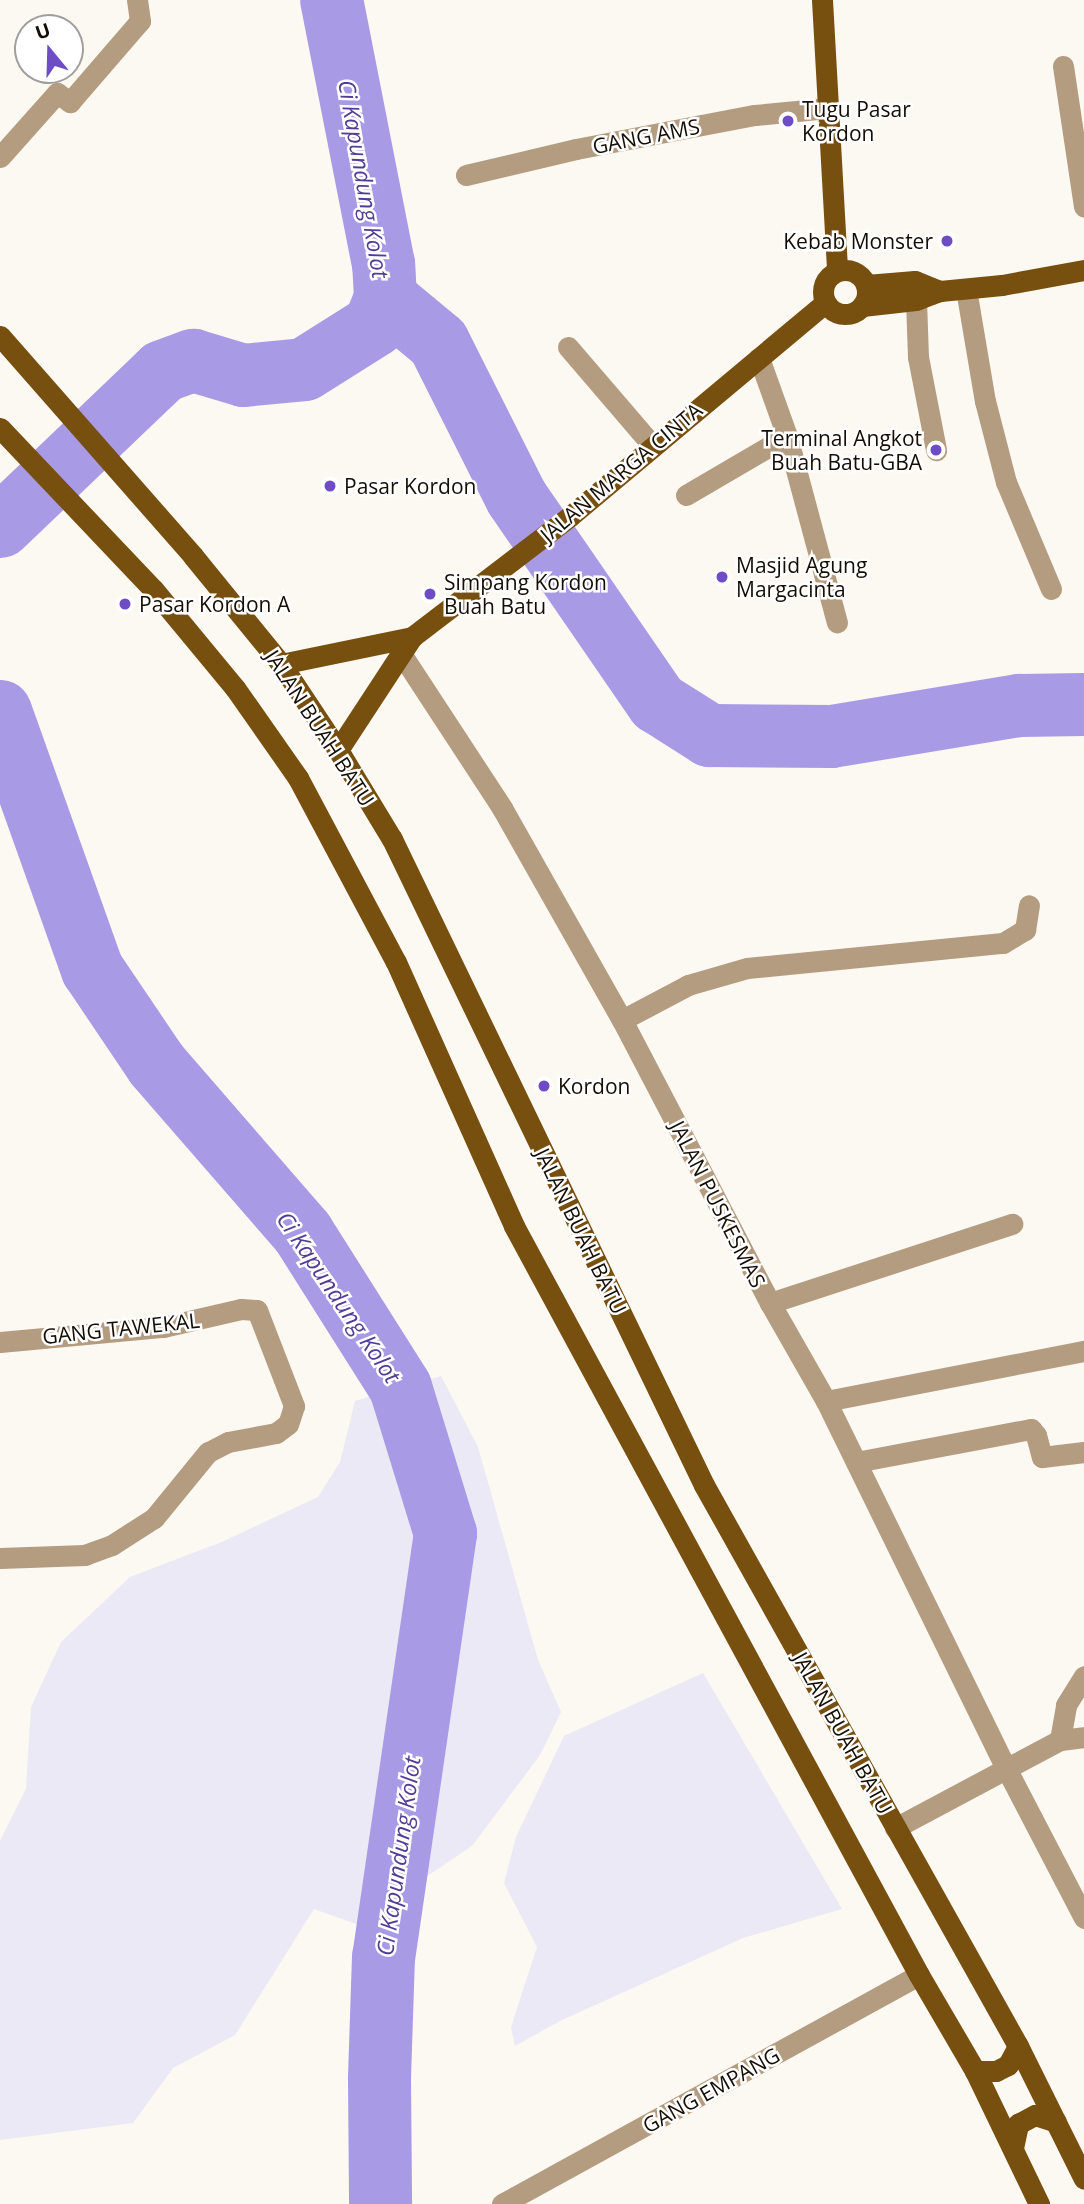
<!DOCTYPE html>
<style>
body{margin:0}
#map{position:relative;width:1084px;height:2204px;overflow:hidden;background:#fcf8f2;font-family:"Open Sans",sans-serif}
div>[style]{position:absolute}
.green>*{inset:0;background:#ebe9f5}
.river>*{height:63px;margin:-31.5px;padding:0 31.5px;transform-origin:31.5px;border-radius:31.5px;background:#a89ae5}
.minor>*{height:21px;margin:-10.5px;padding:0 10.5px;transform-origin:10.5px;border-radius:10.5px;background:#b39c7f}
.major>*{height:21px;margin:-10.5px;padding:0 10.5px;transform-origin:10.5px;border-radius:10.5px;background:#774f0e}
.major>.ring{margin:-10.5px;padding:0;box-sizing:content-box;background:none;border:21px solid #774f0e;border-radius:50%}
.dots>*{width:19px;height:19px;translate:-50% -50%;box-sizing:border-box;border:4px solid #fff;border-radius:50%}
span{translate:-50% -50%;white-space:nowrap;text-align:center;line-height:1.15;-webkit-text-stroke:5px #fff;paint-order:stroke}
.poi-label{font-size:21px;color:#150e05}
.left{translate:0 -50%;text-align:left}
.right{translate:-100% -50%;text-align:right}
.street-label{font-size:21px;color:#150e05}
.water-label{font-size:23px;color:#543c94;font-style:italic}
.north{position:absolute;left:14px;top:14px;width:70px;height:70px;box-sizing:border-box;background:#fff;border:2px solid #a19f9b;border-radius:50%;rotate:341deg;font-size:19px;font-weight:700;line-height:28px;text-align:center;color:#150e05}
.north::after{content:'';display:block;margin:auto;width:24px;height:32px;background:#6e4cc5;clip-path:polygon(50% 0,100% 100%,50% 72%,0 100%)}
</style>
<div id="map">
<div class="green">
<div style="clip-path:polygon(441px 1376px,478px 1447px,538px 1660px,561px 1712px,540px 1755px,472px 1846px,356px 1924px,314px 1909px,235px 2035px,173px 2068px,133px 2123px,0 2140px,0 1841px,26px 1789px,31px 1707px,61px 1642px,130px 1577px,224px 1541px,318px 1497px,340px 1462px,355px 1401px)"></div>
<div style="clip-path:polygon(703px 1673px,842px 1909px,743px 1938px,560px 2021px,515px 2046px,511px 2027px,537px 1947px,504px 1883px,516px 1837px,564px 1736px)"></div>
</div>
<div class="river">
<div style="left:385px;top:298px;width:69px;rotate:39.7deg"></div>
<div style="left:438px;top:342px;width:174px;rotate:63.3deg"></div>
<div style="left:516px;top:497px;width:249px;rotate:55.5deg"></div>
<div style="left:657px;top:702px;width:62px;rotate:32.4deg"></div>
<div style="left:709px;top:735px;width:122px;rotate:0.5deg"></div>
<div style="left:831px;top:736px;width:191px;rotate:-9.4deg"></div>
<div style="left:1019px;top:705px;width:65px;rotate:-0.9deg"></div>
<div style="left:0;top:526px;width:224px;rotate:-43.7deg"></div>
<div style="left:162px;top:371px;width:33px;rotate:-20deg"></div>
<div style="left:193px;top:360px;width:52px;rotate:16.7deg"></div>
<div style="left:243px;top:375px;width:61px;rotate:-5.6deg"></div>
<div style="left:304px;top:369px;width:83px;rotate:-32.2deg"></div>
<div style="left:374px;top:325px;width:29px;rotate:-68deg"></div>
<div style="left:385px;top:298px;width:34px;rotate:-93deg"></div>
<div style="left:383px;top:264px;width:269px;rotate:-101.1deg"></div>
<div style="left:0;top:711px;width:274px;rotate:70.4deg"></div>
<div style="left:92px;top:969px;width:115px;rotate:56deg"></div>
<div style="left:156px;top:1064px;width:223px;rotate:49deg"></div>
<div style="left:302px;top:1232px;width:183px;rotate:57.7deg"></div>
<div style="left:400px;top:1387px;width:153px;rotate:72.9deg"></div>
<div style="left:445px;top:1533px;width:428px;rotate:98.3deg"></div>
<div style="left:383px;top:1956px;width:123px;rotate:91.9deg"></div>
<div style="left:379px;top:2079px;width:125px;rotate:89.5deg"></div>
</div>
<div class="minor">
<div style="left:1063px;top:66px;width:142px;rotate:81.5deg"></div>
<div style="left:0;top:157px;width:86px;rotate:-48.3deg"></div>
<div style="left:57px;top:93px;width:16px;rotate:35deg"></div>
<div style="left:70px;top:102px;width:107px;rotate:-49.2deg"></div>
<div style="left:140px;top:21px;width:21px;rotate:-98deg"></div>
<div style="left:466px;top:175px;width:113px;rotate:-13.3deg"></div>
<div style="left:576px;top:149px;width:182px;rotate:-10.8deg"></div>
<div style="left:755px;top:115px;width:73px;rotate:-5.5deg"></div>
<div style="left:966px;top:289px;width:114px;rotate:80.4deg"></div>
<div style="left:985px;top:401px;width:84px;rotate:75.5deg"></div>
<div style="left:1006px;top:482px;width:116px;rotate:67.2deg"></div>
<div style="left:916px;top:300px;width:57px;rotate:88deg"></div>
<div style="left:918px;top:357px;width:95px;rotate:79deg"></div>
<div style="left:568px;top:347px;width:130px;rotate:49.4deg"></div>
<div style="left:759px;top:358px;width:83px;rotate:70.3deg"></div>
<div style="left:787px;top:436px;width:193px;rotate:75deg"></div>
<div style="left:686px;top:495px;width:117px;rotate:-30.3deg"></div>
<div style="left:402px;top:655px;width:183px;rotate:56.8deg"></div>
<div style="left:502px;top:808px;width:244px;rotate:60.5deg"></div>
<div style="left:622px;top:1020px;width:319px;rotate:62.4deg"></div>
<div style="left:770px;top:1303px;width:113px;rotate:60.3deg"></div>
<div style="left:826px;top:1401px;width:409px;rotate:63.9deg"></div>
<div style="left:1006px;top:1768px;width:169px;rotate:62.5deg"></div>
<div style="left:622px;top:1020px;width:75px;rotate:-27.9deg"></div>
<div style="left:688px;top:985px;width:61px;rotate:-16.1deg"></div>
<div style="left:747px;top:968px;width:257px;rotate:-5.6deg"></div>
<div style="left:1003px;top:943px;width:26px;rotate:-31deg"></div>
<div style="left:1025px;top:930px;width:25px;rotate:-81deg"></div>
<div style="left:770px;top:1303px;width:255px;rotate:-18.1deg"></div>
<div style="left:0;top:1342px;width:164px;rotate:-5.3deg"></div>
<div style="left:163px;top:1327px;width:80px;rotate:-13deg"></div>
<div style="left:241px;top:1309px;width:16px;rotate:4deg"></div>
<div style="left:257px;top:1310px;width:103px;rotate:68.9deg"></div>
<div style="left:294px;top:1406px;width:19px;rotate:108deg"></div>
<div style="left:288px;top:1424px;width:15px;rotate:143deg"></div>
<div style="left:276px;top:1433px;width:49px;rotate:169.4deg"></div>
<div style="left:228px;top:1442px;width:22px;rotate:153deg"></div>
<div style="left:208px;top:1452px;width:85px;rotate:129.3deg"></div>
<div style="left:154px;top:1518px;width:50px;rotate:147.3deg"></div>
<div style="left:112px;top:1545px;width:29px;rotate:160deg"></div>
<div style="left:85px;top:1555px;width:85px;rotate:178deg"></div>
<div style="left:826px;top:1401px;width:263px;rotate:-11deg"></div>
<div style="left:856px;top:1462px;width:178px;rotate:-10.7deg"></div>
<div style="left:1031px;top:1429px;width:8px;rotate:50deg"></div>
<div style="left:1036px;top:1435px;width:23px;rotate:75deg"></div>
<div style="left:1042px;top:1457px;width:42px;rotate:-6.8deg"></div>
<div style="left:1060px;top:1740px;width:36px;rotate:-80deg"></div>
<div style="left:1066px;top:1705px;width:34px;rotate:-58deg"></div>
<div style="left:895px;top:1828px;width:187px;rotate:-28.1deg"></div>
<div style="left:1060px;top:1740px;width:24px;rotate:-7deg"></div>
<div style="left:502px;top:2204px;width:476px;rotate:-28.8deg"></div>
</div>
<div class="major">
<div style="left:822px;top:0;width:271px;rotate:86.8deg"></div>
<div class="ring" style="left:823px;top:270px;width:23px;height:23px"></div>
<div style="left:866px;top:285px;width:49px;rotate:-4.7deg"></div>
<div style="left:915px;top:281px;width:27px;rotate:22deg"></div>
<div style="left:862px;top:306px;width:54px;rotate:-6.3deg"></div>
<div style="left:916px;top:300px;width:26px;rotate:-21deg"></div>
<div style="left:940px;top:291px;width:62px;rotate:-5.5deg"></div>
<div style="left:1002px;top:285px;width:83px;rotate:-10.4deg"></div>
<div style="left:0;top:336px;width:293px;rotate:48.7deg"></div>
<div style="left:193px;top:556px;width:139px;rotate:50.8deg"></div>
<div style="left:281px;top:664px;width:103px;rotate:56.5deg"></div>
<div style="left:338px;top:750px;width:104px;rotate:58.8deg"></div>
<div style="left:392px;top:839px;width:717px;rotate:64.22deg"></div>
<div style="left:704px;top:1485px;width:643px;rotate:60.76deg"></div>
<div style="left:1018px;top:2046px;width:148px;rotate:63.6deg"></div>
<div style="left:0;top:428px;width:222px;rotate:46.5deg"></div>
<div style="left:153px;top:589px;width:129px;rotate:50.4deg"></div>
<div style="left:235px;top:688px;width:110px;rotate:55deg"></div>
<div style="left:298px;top:778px;width:208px;rotate:62deg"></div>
<div style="left:396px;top:962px;width:289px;rotate:65.9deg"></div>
<div style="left:514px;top:1226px;width:851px;rotate:61.6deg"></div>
<div style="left:919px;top:1975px;width:111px;rotate:59.7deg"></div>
<div style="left:975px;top:2071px;width:148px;rotate:64.3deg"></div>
<div style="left:281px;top:664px;width:134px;rotate:-11.6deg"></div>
<div style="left:338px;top:750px;width:135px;rotate:-56.8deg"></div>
<div style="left:412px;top:637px;width:198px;rotate:-37.4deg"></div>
<div style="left:569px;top:517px;width:334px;rotate:-39.9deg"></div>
<div style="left:975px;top:2071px;width:21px"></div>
<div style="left:996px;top:2071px;width:13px;rotate:-27deg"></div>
<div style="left:1008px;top:2065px;width:21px;rotate:-62deg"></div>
<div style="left:1013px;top:2148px;width:25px;rotate:-78deg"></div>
<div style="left:1018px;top:2124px;width:19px;rotate:-28deg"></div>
<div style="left:1035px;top:2115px;width:22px;rotate:18deg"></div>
</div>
<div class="dots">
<div style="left:788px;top:121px;background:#6e4cc5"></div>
<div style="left:947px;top:241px;background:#6e4cc5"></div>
<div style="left:936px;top:450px;background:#6e4cc5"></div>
<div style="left:330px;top:486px;background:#6e4cc5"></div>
<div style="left:722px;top:577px;background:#6e4cc5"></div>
<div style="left:430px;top:594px;background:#6e4cc5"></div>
<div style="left:125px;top:604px;background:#6e4cc5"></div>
<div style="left:544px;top:1086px;background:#6e4cc5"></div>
</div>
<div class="poi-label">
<span class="left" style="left:802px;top:121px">Tugu Pasar<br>Kordon</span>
<span class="right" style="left:933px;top:241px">Kebab Monster</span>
<span class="right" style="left:922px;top:450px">Terminal Angkot<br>Buah Batu-GBA</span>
<span class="left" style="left:344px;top:486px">Pasar Kordon</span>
<span class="left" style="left:736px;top:577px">Masjid Agung<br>Margacinta</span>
<span class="left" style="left:444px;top:594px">Simpang Kordon<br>Buah Batu</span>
<span class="left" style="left:139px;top:604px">Pasar Kordon A</span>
<span class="left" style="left:558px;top:1086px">Kordon</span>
</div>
<div class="street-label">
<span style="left:646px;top:136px;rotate:-11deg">GANG AMS</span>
<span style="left:621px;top:472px;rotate:-40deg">JALAN MARGA CINTA</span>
<span style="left:320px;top:728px;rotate:57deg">JALAN BUAH BATU</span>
<span style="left:718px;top:1204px;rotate:63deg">JALAN PUSKESMAS</span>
<span style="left:581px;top:1231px;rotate:64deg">JALAN BUAH BATU</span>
<span style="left:121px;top:1328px;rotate:-6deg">GANG TAWEKAL</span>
<span style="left:843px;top:1733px;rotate:61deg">JALAN BUAH BATU</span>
<span style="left:711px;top:2090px;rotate:-29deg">GANG EMPANG</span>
</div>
<div class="water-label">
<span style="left:364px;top:179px;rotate:80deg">Ci Kapundung Kolot</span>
<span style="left:339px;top:1297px;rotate:56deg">Ci Kapundung Kolot</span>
<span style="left:398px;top:1856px;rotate:-82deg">Ci Kapundung Kolot</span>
</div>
<div class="north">U</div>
</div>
